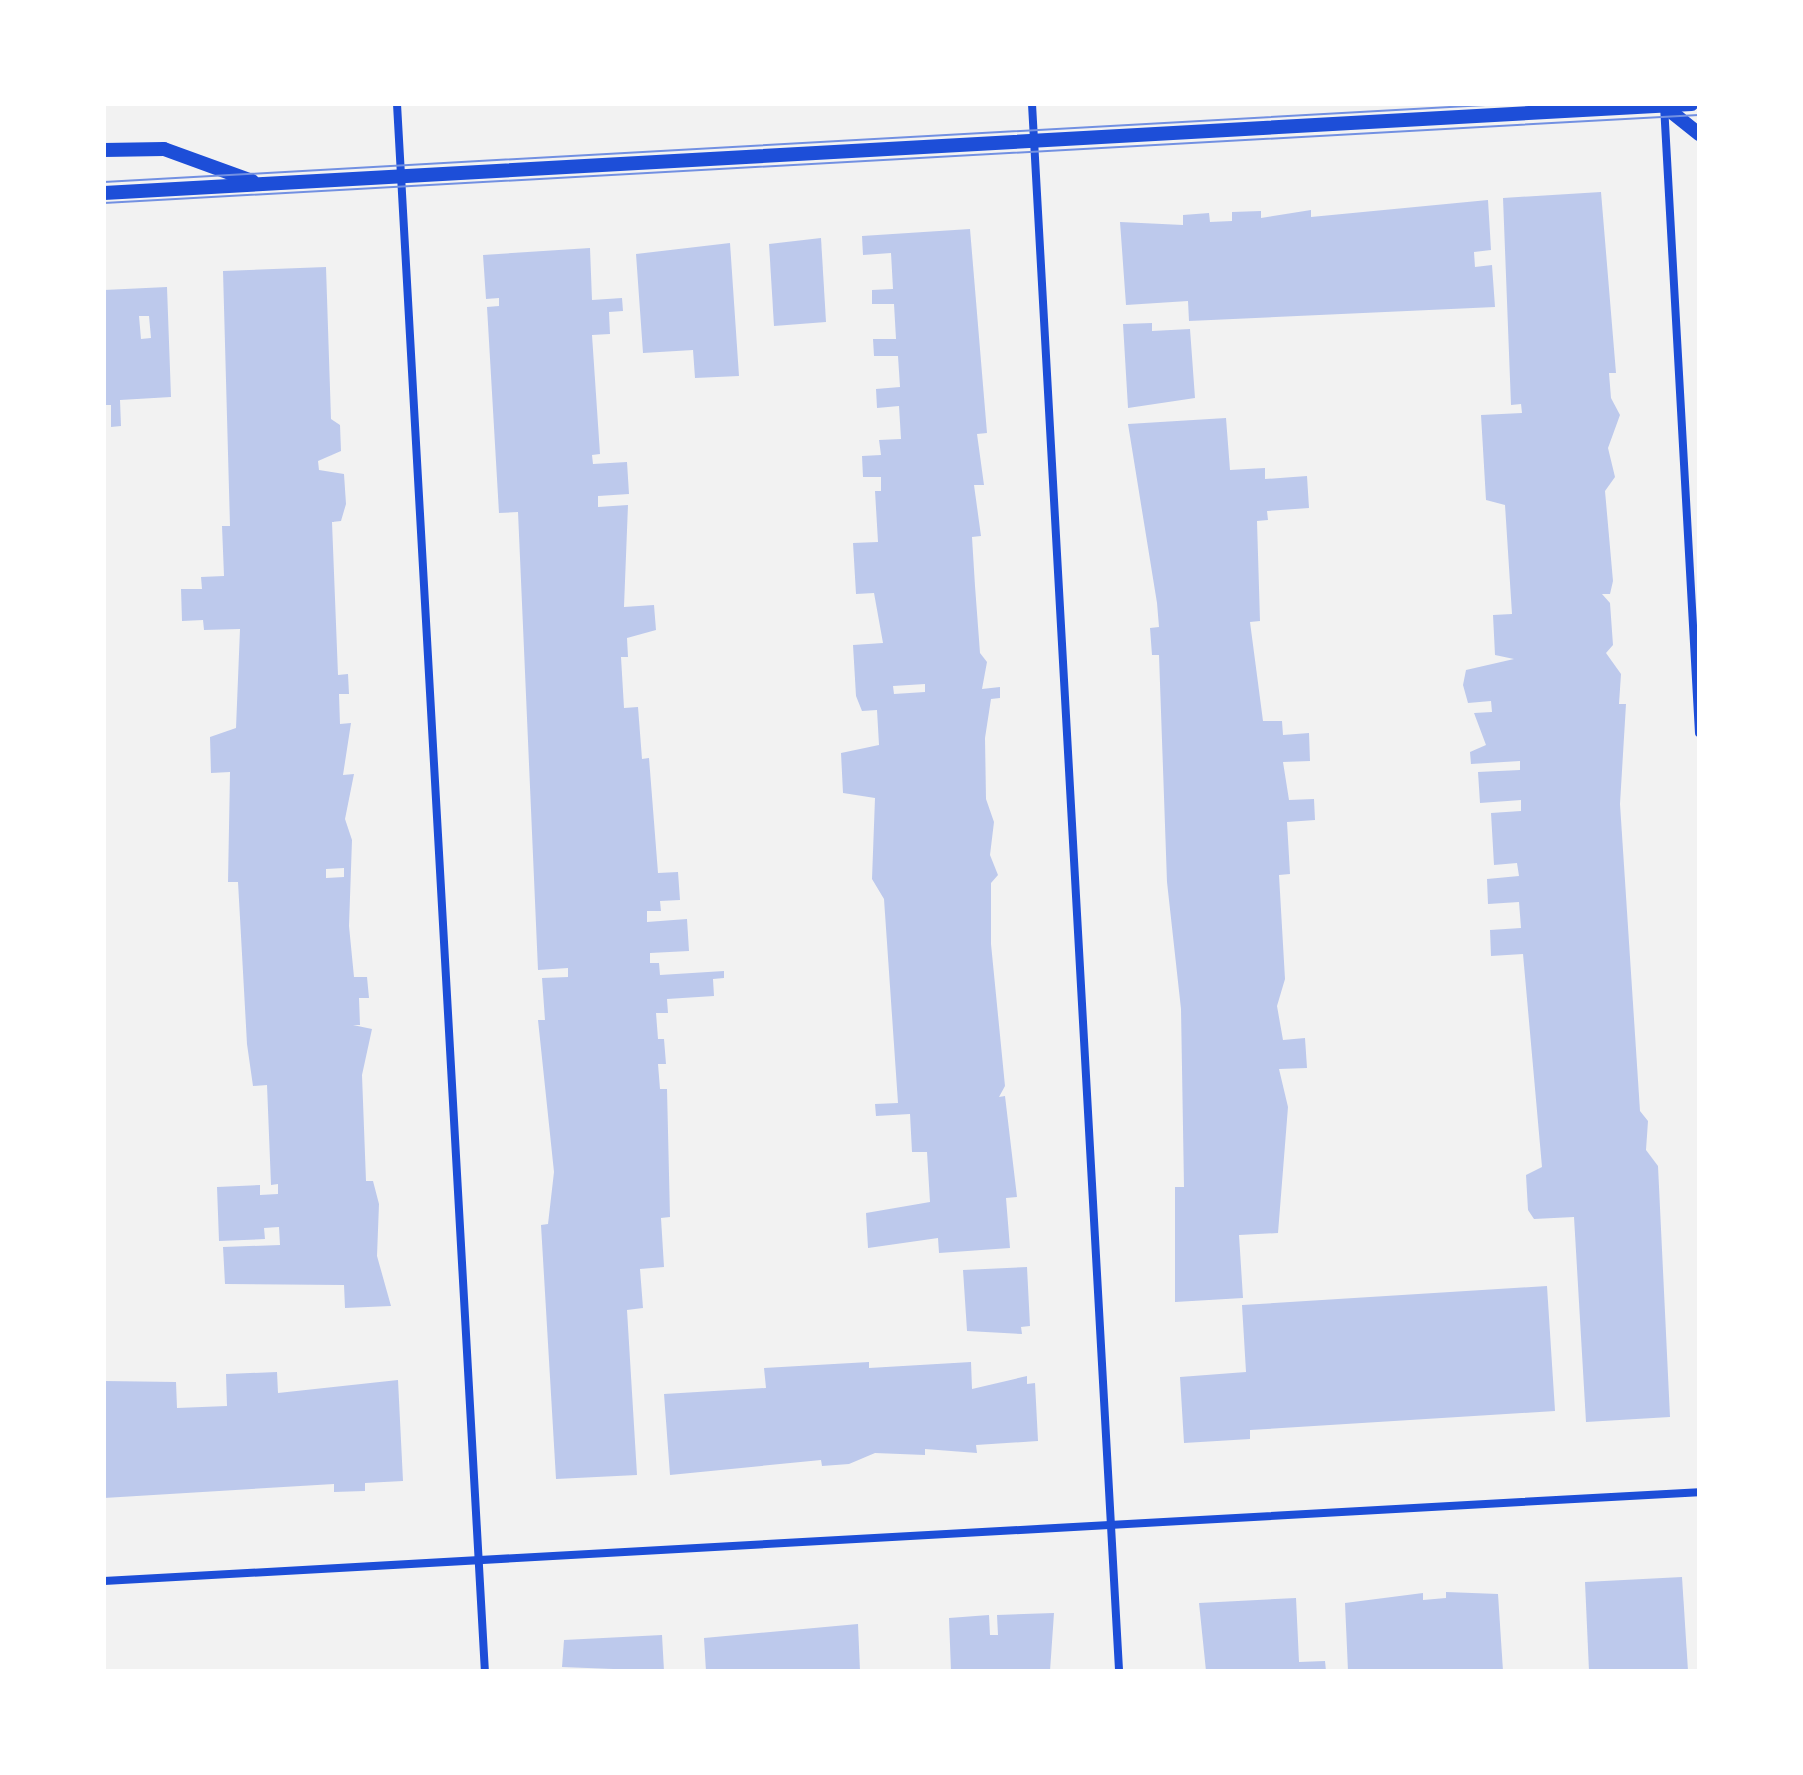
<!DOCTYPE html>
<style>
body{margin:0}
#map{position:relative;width:1803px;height:1775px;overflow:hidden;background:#f2f2f2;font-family:"Source Sans 3",sans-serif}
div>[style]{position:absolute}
.building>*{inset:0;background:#bdc9ec}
.minor>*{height:8px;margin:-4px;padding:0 4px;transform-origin:4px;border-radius:4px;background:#1d4ed8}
.tertiary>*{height:14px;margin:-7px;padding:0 7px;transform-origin:7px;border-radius:7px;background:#1d4ed8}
.tram>*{height:2px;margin:-1px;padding:0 1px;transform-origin:1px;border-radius:1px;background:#7290e2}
span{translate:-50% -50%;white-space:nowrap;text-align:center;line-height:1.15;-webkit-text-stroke:7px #fff;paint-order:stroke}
.frame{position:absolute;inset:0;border:106px solid #fff;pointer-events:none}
</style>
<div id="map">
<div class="building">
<div style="clip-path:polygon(1601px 192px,1616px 373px,1609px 373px,1611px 398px,1620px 415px,1608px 448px,1615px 477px,1605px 491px,1613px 581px,1610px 594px,1602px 594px,1610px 603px,1613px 645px,1606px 653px,1621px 674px,1619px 704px,1626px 704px,1620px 804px,1640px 1111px,1648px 1121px,1646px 1150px,1658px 1166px,1670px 1417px,1586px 1422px,1574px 1217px,1534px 1219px,1528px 1210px,1526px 1175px,1542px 1167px,1523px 954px,1491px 956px,1490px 930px,1521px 928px,1519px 902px,1488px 904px,1487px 879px,1519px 876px,1517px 863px,1494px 865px,1491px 813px,1521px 811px,1521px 800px,1480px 803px,1478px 772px,1520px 770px,1520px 761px,1471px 764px,1470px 752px,1486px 745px,1474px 713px,1492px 712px,1491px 701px,1468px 703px,1463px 685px,1466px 670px,1514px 659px,1495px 655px,1493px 615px,1512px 614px,1505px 505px,1486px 500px,1481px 415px,1522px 413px,1521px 404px,1511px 405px,1503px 198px)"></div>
<div style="clip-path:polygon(1488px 200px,1491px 250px,1474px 252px,1475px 267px,1492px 265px,1495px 307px,1189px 321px,1188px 301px,1126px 305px,1120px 222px,1183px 225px,1183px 215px,1209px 213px,1210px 222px,1232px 221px,1232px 212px,1261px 211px,1261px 218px,1311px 210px,1311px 217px)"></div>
<div style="clip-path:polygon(evenodd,970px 229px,987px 433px,977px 434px,984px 485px,974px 485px,981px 536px,972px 537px,975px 586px,980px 653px,987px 662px,982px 689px,1000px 687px,1000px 698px,991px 699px,985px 738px,986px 799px,994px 822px,990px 855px,998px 875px,991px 883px,991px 944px,1005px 1086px,999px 1097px,1005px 1096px,1017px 1197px,1006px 1198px,1010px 1248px,939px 1253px,938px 1238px,868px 1248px,866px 1213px,930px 1202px,927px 1152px,912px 1152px,910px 1114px,876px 1116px,875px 1104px,898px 1103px,884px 899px,872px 879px,875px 798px,843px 793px,841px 753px,879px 745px,877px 710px,862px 711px,856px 696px,853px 645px,883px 643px,874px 593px,856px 594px,853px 543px,878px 542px,875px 491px,881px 491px,881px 477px,863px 477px,862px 456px,881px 455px,879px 440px,901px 439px,899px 406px,877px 408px,876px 389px,900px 387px,898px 356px,874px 356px,873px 339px,896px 339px,894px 304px,872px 304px,872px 290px,893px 289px,891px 253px,863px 255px,862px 236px,970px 229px,925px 684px,925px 692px,894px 694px,893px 686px,925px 684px)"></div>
<div style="clip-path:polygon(821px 238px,826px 322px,774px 326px,769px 244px)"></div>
<div style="clip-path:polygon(730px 243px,739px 376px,695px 378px,693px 350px,643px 353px,636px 254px)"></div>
<div style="clip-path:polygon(590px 248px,592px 300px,622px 298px,623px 311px,609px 312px,610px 334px,592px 335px,600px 454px,592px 455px,593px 464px,627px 462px,629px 494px,598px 496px,598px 507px,628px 505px,624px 607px,654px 605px,656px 630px,627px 638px,628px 657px,621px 657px,624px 708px,638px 707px,642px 759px,649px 758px,658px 873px,678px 872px,680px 900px,660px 901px,661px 911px,647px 911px,647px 922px,687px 919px,689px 951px,650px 953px,650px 963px,659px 963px,660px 975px,724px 971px,724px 978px,713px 979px,714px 996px,667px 999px,668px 1013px,656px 1013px,658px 1039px,664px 1039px,666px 1064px,658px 1064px,660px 1089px,667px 1089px,670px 1217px,661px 1218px,664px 1267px,640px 1269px,643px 1308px,627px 1310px,637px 1475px,556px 1479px,541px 1225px,548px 1224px,554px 1172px,538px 1020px,545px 1020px,542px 978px,568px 977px,568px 968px,538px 970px,518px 512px,499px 513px,487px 307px,499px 306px,499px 298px,486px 299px,483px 255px)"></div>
<div style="clip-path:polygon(evenodd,326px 267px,331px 419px,340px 425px,341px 451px,318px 461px,319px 470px,344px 474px,346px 504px,341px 521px,332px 522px,338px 675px,348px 674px,349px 694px,339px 694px,340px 724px,351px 723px,343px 775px,354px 774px,345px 819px,352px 840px,349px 926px,354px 977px,367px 977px,369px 998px,359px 998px,360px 1025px,353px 1025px,372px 1029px,362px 1075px,366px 1181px,373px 1181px,379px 1204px,377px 1256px,391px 1306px,345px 1308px,344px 1285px,225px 1284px,223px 1247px,280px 1245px,279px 1227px,264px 1228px,265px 1239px,219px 1241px,217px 1187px,260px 1185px,260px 1195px,278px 1194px,278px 1184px,271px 1185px,267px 1085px,253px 1086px,247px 1044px,238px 882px,228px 882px,230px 772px,211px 773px,210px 737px,236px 728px,240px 629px,204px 630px,203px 620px,182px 621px,181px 589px,202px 589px,201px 577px,224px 576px,222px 526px,230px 526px,223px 271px,326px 267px,344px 868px,344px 877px,326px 878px,326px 869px,344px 868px)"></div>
<div style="clip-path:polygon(evenodd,167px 287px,171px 397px,120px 400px,121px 426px,111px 427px,111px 405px,104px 405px,104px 290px,167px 287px,139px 316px,149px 316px,151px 338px,141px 339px,139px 316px)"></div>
<div style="clip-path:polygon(1152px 323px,1152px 331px,1190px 329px,1195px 398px,1128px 408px,1123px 324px)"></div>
<div style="clip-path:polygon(1226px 418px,1230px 470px,1265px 468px,1265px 479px,1307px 476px,1309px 508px,1267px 511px,1268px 520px,1257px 521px,1260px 621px,1250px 622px,1263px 721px,1282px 721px,1283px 735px,1309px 733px,1310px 761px,1283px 762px,1289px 800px,1314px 799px,1315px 820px,1287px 822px,1290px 874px,1279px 875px,1285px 979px,1277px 1006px,1283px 1040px,1305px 1038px,1307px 1068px,1279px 1069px,1288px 1107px,1278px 1233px,1239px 1235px,1243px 1298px,1175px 1302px,1175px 1187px,1184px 1187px,1181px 1009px,1167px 882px,1159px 655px,1152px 655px,1150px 628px,1159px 627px,1157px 603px,1128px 424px)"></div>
<div style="clip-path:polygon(1027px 1267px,1030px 1326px,1021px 1327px,1022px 1334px,967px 1331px,963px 1270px)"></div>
<div style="clip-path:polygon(1547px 1286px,1555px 1411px,1250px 1430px,1250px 1439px,1184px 1443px,1180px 1377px,1246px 1372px,1242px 1305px)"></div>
<div style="clip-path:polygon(869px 1362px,869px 1368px,971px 1362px,972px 1389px,1027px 1376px,1027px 1384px,1035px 1383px,1038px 1441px,976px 1445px,977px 1453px,925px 1449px,925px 1455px,875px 1453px,849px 1464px,822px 1466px,821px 1460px,670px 1475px,664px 1394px,766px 1388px,764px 1368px)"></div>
<div style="clip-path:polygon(277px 1372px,278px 1393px,398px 1380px,403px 1481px,365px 1483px,365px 1491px,334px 1492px,334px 1484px,104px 1498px,104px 1381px,176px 1382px,177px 1408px,227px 1406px,226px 1374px)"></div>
<div style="clip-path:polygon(1682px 1577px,1688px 1671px,1589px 1671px,1585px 1582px)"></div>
<div style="clip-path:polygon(1446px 1592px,1498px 1594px,1503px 1671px,1348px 1671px,1345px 1603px,1423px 1593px,1423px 1600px,1446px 1598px)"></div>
<div style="clip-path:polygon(1296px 1598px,1299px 1662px,1325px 1661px,1326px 1671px,1206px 1671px,1199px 1603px)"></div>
<div style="clip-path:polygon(1054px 1613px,1050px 1671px,951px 1671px,949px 1618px,989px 1615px,990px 1635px,998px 1635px,997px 1615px)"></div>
<div style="clip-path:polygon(858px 1624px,860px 1671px,706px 1671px,704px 1638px)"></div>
<div style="clip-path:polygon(662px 1635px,664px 1671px,562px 1667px,564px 1640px)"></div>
</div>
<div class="minor">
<div style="left:397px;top:104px;width:1569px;rotate:86.79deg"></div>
<div style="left:1032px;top:104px;width:1569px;rotate:86.82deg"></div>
<div style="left:1664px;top:105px;width:629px;rotate:86.81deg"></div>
<div style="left:104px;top:1581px;width:1597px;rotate:-3.19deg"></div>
</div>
<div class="tertiary">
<div style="left:1664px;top:106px;width:45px;rotate:38.7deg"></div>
<div style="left:104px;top:150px;width:60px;rotate:-1deg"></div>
<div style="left:164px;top:149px;width:94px;rotate:20deg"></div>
<div style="left:104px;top:193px;width:1590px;rotate:-3.21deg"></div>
</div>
<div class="tram">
<div style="left:104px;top:182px;width:1402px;rotate:-3.19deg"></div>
<div style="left:104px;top:203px;width:1597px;rotate:-3.16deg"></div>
</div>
<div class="frame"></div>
</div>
